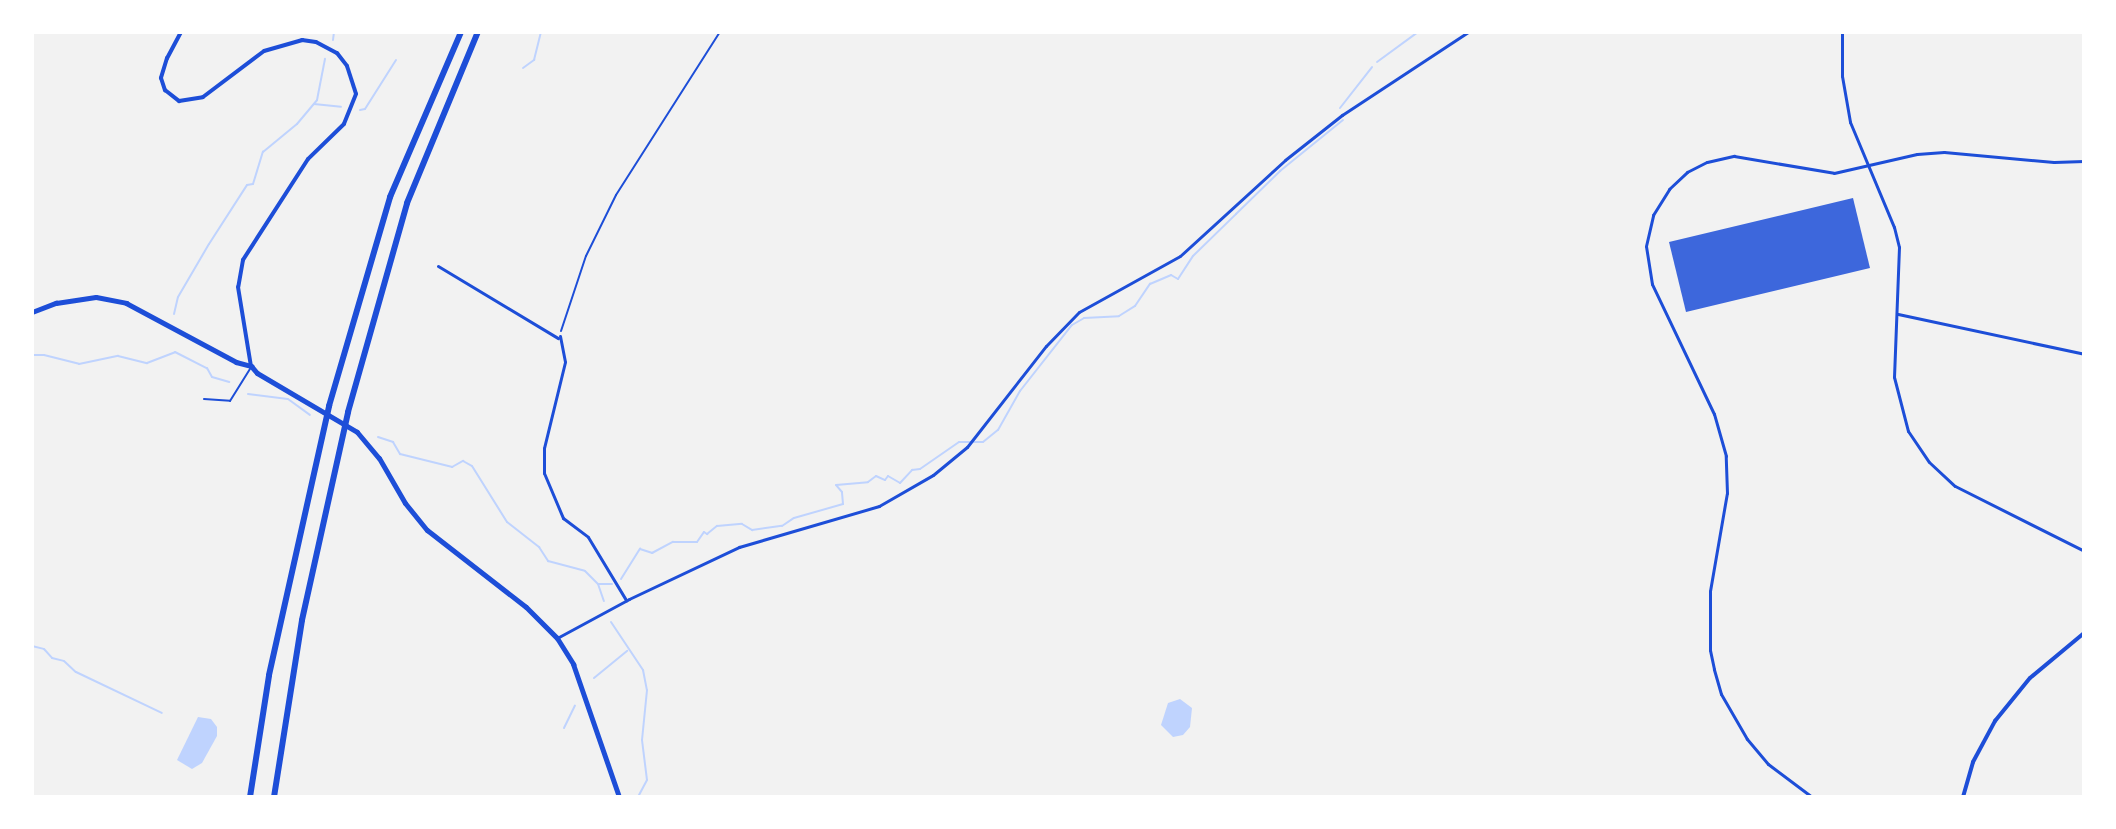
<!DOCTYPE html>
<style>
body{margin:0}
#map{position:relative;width:2116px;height:829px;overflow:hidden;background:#f2f2f2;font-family:Manrope,sans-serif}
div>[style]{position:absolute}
.water>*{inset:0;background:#bfd3fe}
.stream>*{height:2px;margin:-1px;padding:0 1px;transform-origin:1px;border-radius:1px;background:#bfd3fe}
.building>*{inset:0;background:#3d67dc}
.path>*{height:2px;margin:-1px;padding:0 1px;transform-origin:1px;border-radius:1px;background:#1d4ed8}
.service>*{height:2px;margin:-1px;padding:0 1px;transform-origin:1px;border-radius:1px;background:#1d4ed8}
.minor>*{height:3px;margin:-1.5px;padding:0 1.5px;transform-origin:1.5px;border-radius:1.5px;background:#1d4ed8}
.tertiary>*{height:4px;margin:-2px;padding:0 2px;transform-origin:2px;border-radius:2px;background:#1d4ed8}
.secondary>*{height:5px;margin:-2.5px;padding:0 2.5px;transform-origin:2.5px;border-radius:2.5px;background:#1d4ed8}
.motorway>*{height:6px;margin:-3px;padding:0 3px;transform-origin:3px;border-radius:3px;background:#1d4ed8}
span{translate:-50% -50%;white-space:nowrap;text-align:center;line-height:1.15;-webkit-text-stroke:8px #fff;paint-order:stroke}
.frame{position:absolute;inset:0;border:34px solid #fff;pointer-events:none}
</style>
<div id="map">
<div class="water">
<div style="clip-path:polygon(1180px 699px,1192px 708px,1190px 727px,1183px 735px,1173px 737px,1161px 725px,1168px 703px)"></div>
<div style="clip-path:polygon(198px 717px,211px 719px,217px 727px,217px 736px,202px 763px,192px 769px,177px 760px)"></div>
</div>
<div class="stream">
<div style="left:333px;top:40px;width:8px;rotate:-83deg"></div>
<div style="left:1377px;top:62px;width:51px;rotate:-36.2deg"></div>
<div style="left:523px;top:68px;width:14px;rotate:-36deg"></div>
<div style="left:534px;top:60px;width:29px;rotate:-76deg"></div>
<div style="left:314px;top:104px;width:27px;rotate:6deg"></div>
<div style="left:1340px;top:108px;width:52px;rotate:-52deg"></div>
<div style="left:360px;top:110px;width:5px;rotate:-11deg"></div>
<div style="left:365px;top:109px;width:58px;rotate:-57.7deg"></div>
<div style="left:174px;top:314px;width:17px;rotate:-77deg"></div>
<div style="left:178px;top:297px;width:61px;rotate:-59.7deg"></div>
<div style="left:209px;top:244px;width:70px;rotate:-57.2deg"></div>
<div style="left:247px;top:185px;width:6px;rotate:-9deg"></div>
<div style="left:253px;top:184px;width:34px;rotate:-73deg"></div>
<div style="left:263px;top:152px;width:44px;rotate:-39.5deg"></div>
<div style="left:297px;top:124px;width:31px;rotate:-50deg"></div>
<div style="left:317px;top:100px;width:42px;rotate:-79deg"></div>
<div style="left:32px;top:355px;width:12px"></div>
<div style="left:44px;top:355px;width:36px;rotate:14deg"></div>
<div style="left:79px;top:364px;width:40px;rotate:-12deg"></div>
<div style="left:118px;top:356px;width:30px;rotate:14deg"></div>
<div style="left:147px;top:363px;width:30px;rotate:-21deg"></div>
<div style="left:175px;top:352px;width:36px;rotate:27deg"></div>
<div style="left:207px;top:368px;width:10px;rotate:61deg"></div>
<div style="left:212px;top:377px;width:18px;rotate:16deg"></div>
<div style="left:248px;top:394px;width:40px;rotate:7.1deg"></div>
<div style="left:288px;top:399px;width:27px;rotate:36deg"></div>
<div style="left:378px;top:437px;width:16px;rotate:18deg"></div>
<div style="left:393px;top:442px;width:14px;rotate:60deg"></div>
<div style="left:400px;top:454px;width:54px;rotate:14deg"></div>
<div style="left:452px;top:467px;width:13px;rotate:-29deg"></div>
<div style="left:463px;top:461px;width:10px;rotate:29deg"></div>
<div style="left:472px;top:466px;width:66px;rotate:58deg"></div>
<div style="left:507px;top:522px;width:41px;rotate:38deg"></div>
<div style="left:539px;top:547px;width:17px;rotate:57deg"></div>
<div style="left:548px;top:561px;width:38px;rotate:15deg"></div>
<div style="left:585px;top:571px;width:18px;rotate:45deg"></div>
<div style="left:598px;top:584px;width:18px;rotate:71deg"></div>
<div style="left:621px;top:579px;width:36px;rotate:-58deg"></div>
<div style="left:640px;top:549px;width:13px;rotate:18deg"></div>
<div style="left:652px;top:553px;width:24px;rotate:-28deg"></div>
<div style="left:673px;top:542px;width:24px"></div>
<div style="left:697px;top:542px;width:12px;rotate:-55deg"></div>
<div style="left:704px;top:532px;width:4px;rotate:34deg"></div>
<div style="left:707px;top:534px;width:13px;rotate:-39deg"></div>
<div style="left:717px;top:526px;width:25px;rotate:-5deg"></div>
<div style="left:742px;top:524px;width:12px;rotate:31deg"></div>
<div style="left:752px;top:530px;width:30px;rotate:-8deg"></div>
<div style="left:782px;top:526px;width:14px;rotate:-34deg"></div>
<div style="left:794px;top:518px;width:51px;rotate:-15.9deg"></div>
<div style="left:843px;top:504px;width:12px;rotate:-95deg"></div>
<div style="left:842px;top:492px;width:9px;rotate:-131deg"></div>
<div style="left:836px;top:485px;width:32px;rotate:-5deg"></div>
<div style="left:868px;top:482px;width:10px;rotate:-37deg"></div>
<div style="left:876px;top:476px;width:10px;rotate:24deg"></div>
<div style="left:885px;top:480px;width:5px;rotate:-53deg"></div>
<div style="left:888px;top:476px;width:14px;rotate:30deg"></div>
<div style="left:900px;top:483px;width:18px;rotate:-47deg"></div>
<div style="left:912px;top:470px;width:8px;rotate:-7deg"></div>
<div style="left:920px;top:469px;width:47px;rotate:-34.7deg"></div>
<div style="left:959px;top:442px;width:24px"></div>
<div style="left:983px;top:442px;width:19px;rotate:-39deg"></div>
<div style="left:998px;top:430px;width:45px;rotate:-60.6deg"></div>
<div style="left:1020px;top:391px;width:84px;rotate:-51.8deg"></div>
<div style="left:1072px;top:325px;width:14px;rotate:-30deg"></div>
<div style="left:1084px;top:318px;width:35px;rotate:-3deg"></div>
<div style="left:1119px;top:316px;width:19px;rotate:-32deg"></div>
<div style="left:1135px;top:306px;width:27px;rotate:-56deg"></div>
<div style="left:1150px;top:284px;width:23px;rotate:-23deg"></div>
<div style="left:1171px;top:275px;width:8px;rotate:30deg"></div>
<div style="left:1178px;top:279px;width:27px;rotate:-57deg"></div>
<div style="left:1193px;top:256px;width:60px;rotate:-44.3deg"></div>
<div style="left:1236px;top:214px;width:62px;rotate:-44.3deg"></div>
<div style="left:1280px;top:171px;width:81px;rotate:-39deg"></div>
<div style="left:598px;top:584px;width:14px"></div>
<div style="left:611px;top:622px;width:58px;rotate:56.3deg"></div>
<div style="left:643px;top:670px;width:20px;rotate:79deg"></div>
<div style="left:647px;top:690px;width:50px;rotate:95.7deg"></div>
<div style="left:642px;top:740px;width:40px;rotate:82.9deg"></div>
<div style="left:647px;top:780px;width:19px;rotate:118deg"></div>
<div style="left:32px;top:646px;width:12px;rotate:14deg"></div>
<div style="left:44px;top:649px;width:12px;rotate:48deg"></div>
<div style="left:52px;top:658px;width:12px;rotate:14deg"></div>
<div style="left:64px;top:661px;width:16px;rotate:43deg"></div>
<div style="left:76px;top:672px;width:95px;rotate:25.5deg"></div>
<div style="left:594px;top:678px;width:43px;rotate:-39.3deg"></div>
<div style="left:564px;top:728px;width:25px;rotate:-64deg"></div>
</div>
<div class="building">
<div style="clip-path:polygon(1853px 198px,1870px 268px,1686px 312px,1669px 242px)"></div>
</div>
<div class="path">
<div style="left:561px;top:331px;width:79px;rotate:-71.6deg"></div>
<div style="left:586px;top:256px;width:68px;rotate:-63.8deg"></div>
<div style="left:616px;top:195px;width:193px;rotate:-57.5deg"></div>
</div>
<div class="service">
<div style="left:204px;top:399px;width:26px;rotate:4deg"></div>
<div style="left:230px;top:401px;width:40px;rotate:-58deg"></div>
</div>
<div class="minor">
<div style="left:1842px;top:32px;width:44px;rotate:90deg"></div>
<div style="left:1842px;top:76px;width:47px;rotate:80.1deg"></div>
<div style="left:1850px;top:122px;width:114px;rotate:67.3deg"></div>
<div style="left:1894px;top:227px;width:21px;rotate:76deg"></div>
<div style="left:1899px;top:247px;width:130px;rotate:92.2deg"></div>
<div style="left:1894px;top:377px;width:56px;rotate:75.5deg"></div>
<div style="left:1908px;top:431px;width:37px;rotate:56deg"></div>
<div style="left:1929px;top:462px;width:35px;rotate:43deg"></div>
<div style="left:1955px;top:486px;width:144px;rotate:26.7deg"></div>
<div style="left:438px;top:266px;width:140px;rotate:31deg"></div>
<div style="left:1898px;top:314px;width:190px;rotate:12.1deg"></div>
<div style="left:560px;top:336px;width:26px;rotate:79deg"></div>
<div style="left:565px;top:362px;width:89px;rotate:103.7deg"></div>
<div style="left:544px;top:448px;width:25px;rotate:90deg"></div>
<div style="left:544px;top:473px;width:49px;rotate:67.1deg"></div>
<div style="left:563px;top:518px;width:31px;rotate:37deg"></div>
<div style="left:588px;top:537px;width:74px;rotate:58.9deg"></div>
<div style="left:557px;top:638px;width:82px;rotate:-28.4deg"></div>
<div style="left:629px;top:599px;width:122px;rotate:-25.3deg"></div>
<div style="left:739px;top:547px;width:146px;rotate:-16.3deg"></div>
<div style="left:879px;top:506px;width:62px;rotate:-29.9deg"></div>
<div style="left:933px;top:475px;width:44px;rotate:-39.5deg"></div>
<div style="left:967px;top:447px;width:128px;rotate:-52deg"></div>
<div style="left:1046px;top:346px;width:47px;rotate:-45.9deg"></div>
<div style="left:1079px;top:312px;width:115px;rotate:-29deg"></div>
<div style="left:1180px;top:256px;width:142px;rotate:-42.4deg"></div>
<div style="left:1285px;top:160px;width:73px;rotate:-38.3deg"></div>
<div style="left:1342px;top:115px;width:151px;rotate:-33.4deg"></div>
<div style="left:1812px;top:797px;width:55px;rotate:-143.1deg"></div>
<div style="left:1768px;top:764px;width:33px;rotate:-130deg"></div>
<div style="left:1747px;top:739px;width:52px;rotate:-120deg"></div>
<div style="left:1721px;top:694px;width:26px;rotate:-106deg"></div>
<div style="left:1714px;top:669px;width:19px;rotate:-102deg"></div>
<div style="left:1710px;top:650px;width:59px;rotate:-90deg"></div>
<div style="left:1710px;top:591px;width:99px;rotate:-80.2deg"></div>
<div style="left:1727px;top:493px;width:37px;rotate:-92deg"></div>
<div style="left:1726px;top:456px;width:44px;rotate:-105.9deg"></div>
<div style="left:1714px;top:414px;width:144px;rotate:-115.5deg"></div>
<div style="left:1652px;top:284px;width:38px;rotate:-99deg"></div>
<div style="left:1646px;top:246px;width:32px;rotate:-77deg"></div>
<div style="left:1653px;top:215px;width:31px;rotate:-58deg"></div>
<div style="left:1669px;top:189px;width:25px;rotate:-43deg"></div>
<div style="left:1687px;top:172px;width:22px;rotate:-27deg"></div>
<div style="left:1707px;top:162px;width:28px;rotate:-13deg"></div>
<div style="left:1734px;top:156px;width:101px;rotate:9.6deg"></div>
<div style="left:1834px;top:173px;width:85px;rotate:-12.9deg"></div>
<div style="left:1917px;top:154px;width:27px;rotate:-4deg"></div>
<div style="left:1944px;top:152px;width:110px;rotate:5.2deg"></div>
<div style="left:2054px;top:162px;width:30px;rotate:-2deg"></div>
</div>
<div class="tertiary">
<div style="left:181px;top:32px;width:30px;rotate:118deg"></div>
<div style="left:167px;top:58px;width:21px;rotate:107deg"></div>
<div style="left:161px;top:78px;width:13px;rotate:72deg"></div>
<div style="left:165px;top:90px;width:18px;rotate:38deg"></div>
<div style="left:179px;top:101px;width:24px;rotate:-9deg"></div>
<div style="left:203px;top:97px;width:76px;rotate:-37deg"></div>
<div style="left:264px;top:51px;width:40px;rotate:-16deg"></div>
<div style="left:302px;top:40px;width:14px;rotate:8deg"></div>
<div style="left:316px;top:42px;width:24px;rotate:28deg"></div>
<div style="left:337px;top:53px;width:16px;rotate:52deg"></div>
<div style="left:347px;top:66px;width:29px;rotate:72deg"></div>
<div style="left:356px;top:94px;width:32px;rotate:112deg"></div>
<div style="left:344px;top:124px;width:50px;rotate:135.8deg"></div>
<div style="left:308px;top:159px;width:120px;rotate:122.8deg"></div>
<div style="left:243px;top:260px;width:27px;rotate:100deg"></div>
<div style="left:238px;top:287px;width:80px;rotate:80.7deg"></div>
<div style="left:1963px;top:797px;width:36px;rotate:-74deg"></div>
<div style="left:1973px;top:762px;width:47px;rotate:-61.8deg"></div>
<div style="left:1995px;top:721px;width:55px;rotate:-50.9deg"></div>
<div style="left:2030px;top:678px;width:70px;rotate:-39.8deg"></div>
</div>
<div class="secondary">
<div style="left:32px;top:312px;width:26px;rotate:-21deg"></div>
<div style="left:56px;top:303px;width:40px;rotate:-8.5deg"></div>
<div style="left:96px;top:297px;width:31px;rotate:11deg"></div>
<div style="left:126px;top:303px;width:125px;rotate:28.2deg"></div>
<div style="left:236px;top:362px;width:16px;rotate:15deg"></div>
<div style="left:251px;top:366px;width:9px;rotate:49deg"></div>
<div style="left:257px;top:373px;width:116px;rotate:30.5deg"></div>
<div style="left:357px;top:432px;width:34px;rotate:50deg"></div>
<div style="left:379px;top:458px;width:52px;rotate:60deg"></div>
<div style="left:405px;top:503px;width:35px;rotate:51deg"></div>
<div style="left:427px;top:530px;width:125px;rotate:37.9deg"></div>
<div style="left:526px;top:607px;width:44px;rotate:45deg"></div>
<div style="left:557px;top:638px;width:31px;rotate:58deg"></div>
<div style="left:573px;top:664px;width:141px;rotate:70.9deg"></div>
</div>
<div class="motorway">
<div style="left:250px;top:797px;width:123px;rotate:-81.1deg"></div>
<div style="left:269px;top:675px;width:276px;rotate:-77.4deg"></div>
<div style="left:329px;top:406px;width:218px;rotate:-73.7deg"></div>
<div style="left:390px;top:197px;width:180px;rotate:-66.7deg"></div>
<div style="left:274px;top:797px;width:179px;rotate:-81deg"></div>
<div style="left:302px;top:620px;width:213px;rotate:-77.5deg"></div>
<div style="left:348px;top:412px;width:217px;rotate:-74.2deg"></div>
<div style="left:407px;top:203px;width:185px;rotate:-67.5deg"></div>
</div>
<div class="frame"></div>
</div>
